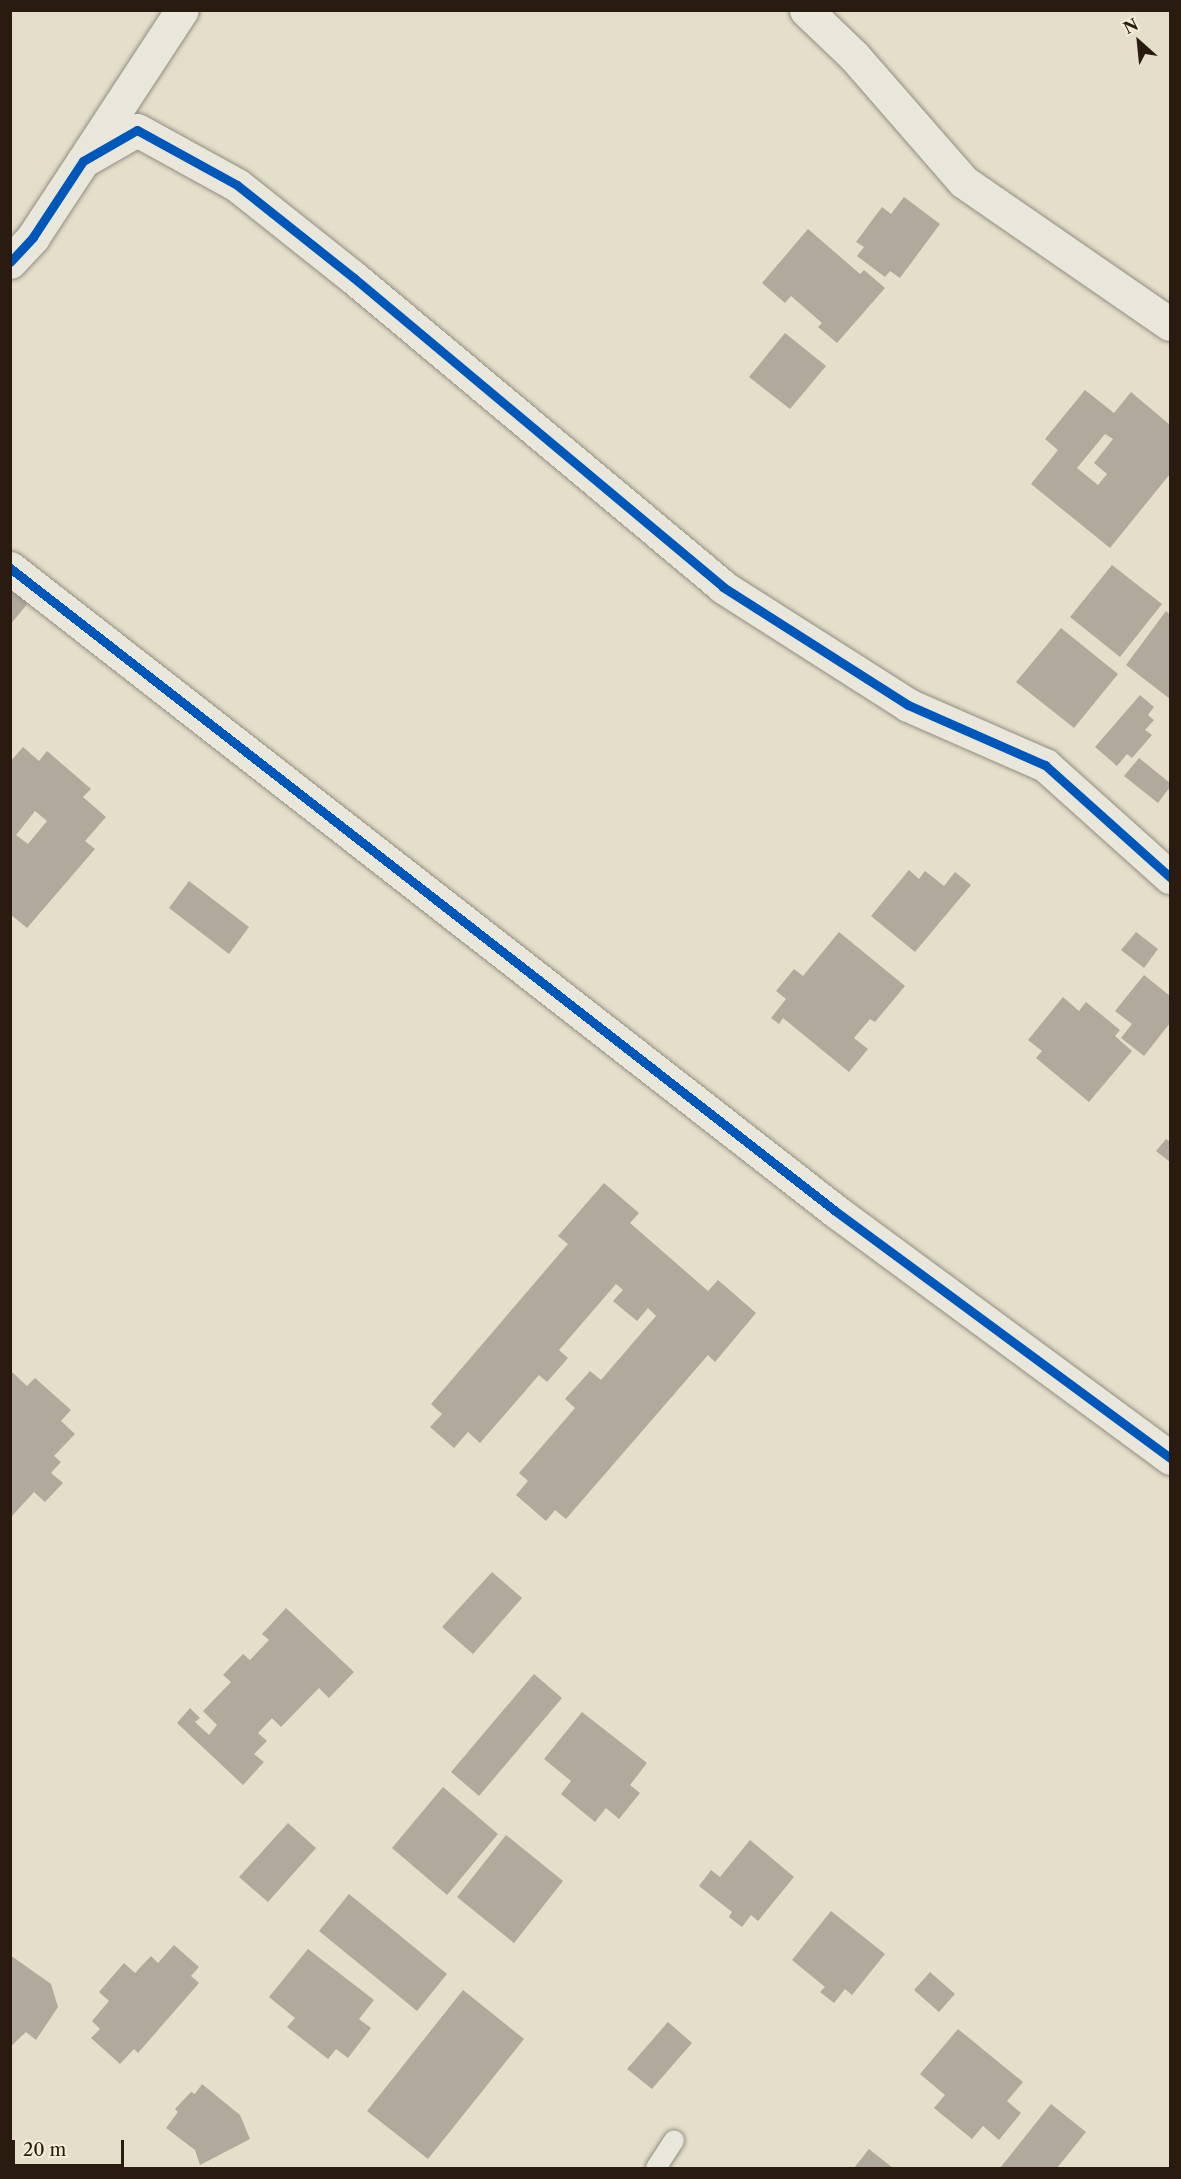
<!DOCTYPE html>
<style>
body{margin:0}
#map{position:relative;width:1181px;height:2179px;overflow:hidden;background:#e4deca;font-family:"Libre Caslon Text",serif}
div>[style]{position:absolute}
.building>*{inset:0;background:#afaa9c}
.roads{filter:drop-shadow(0 0 2px #938d81) drop-shadow(0 0 2px #938d81)}
.service>*{height:20px;margin:-10px;padding:0 10px;transform-origin:10px;border-radius:10px;background:#e9e6dc}
.minor>*{height:33px;margin:-16.5px;padding:0 16.5px;transform-origin:16.5px;border-radius:16.5px;background:#e9e6dc}
.cycleway>*{height:9px;margin:-4.5px;padding:0 4.5px;transform-origin:4.5px;border-radius:4.5px;background:#0057b8}
span{translate:-50% -50%;white-space:nowrap;text-align:center;line-height:1.15;-webkit-text-stroke:6px #f4edd5;paint-order:stroke}
.frame{position:absolute;inset:0;border:12px solid #291b0f;pointer-events:none}
.north{position:absolute;left:1109px;top:12px;width:60px;height:60px;-webkit-text-stroke:4px #f4edd5;paint-order:stroke;rotate:333deg;font-size:16px;font-weight:700;line-height:24px;text-align:center;color:#291b0f}
.north::after{content:'';display:block;margin:auto;width:21px;height:27px;background:#291b0f;clip-path:polygon(50% 0,100% 100%,50% 72%,0 100%)}
.scale{position:absolute;left:12px;top:2140px;width:112px;height:27px;box-sizing:border-box;border:3px solid #291b0f;border-top:0;padding-left:8px;font-size:18px;line-height:21px;white-space:nowrap;color:#291b0f;-webkit-text-stroke:4px #f4edd5;paint-order:stroke}
</style>
<div id="map">
<div class="building">
<div style="clip-path:polygon(904px 197px,940px 224px,900px 278px,890px 271px,885px 277px,857px 256px,864px 247px,856px 242px,882px 207px,891px 214px)"></div>
<div style="clip-path:polygon(808px 229px,860px 274px,864px 270px,885px 288px,837px 343px,818px 327px,822px 323px,791px 296px,785px 303px,762px 283px)"></div>
<div style="clip-path:polygon(785px 333px,826px 366px,790px 409px,749px 377px)"></div>
<div style="clip-path:polygon(evenodd,1085px 390px,1114px 413px,1131px 392px,1170px 425px,1170px 474px,1110px 548px,1031px 484px,1058px 450px,1045px 439px,1085px 390px,1105px 434px,1113px 439px,1094px 463px,1107px 474px,1098px 485px,1077px 468px,1105px 434px)"></div>
<div style="clip-path:polygon(1112px 565px,1162px 604px,1120px 657px,1070px 617px)"></div>
<div style="clip-path:polygon(10px 589px,28px 603px,10px 625px)"></div>
<div style="clip-path:polygon(1166px 611px,1170px 615px,1170px 699px,1126px 665px)"></div>
<div style="clip-path:polygon(1061px 628px,1118px 674px,1074px 728px,1016px 682px)"></div>
<div style="clip-path:polygon(1140px 695px,1154px 707px,1148px 715px,1154px 720px,1145px 730px,1152px 735px,1132px 758px,1127px 754px,1117px 766px,1095px 747px)"></div>
<div style="clip-path:polygon(evenodd,23px 747px,39px 761px,47px 751px,91px 789px,83px 797px,106px 817px,85px 841px,95px 849px,27px 928px,10px 914px,10px 762px,23px 747px,35px 811px,47px 821px,28px 844px,16px 835px,35px 811px)"></div>
<div style="clip-path:polygon(1139px 758px,1170px 783px,1170px 787px,1158px 803px,1124px 776px)"></div>
<div style="clip-path:polygon(909px 870px,919px 879px,925px 871px,944px 886px,955px 872px,971px 885px,915px 952px,871px 916px)"></div>
<div style="clip-path:polygon(189px 881px,249px 927px,229px 954px,169px 908px)"></div>
<div style="clip-path:polygon(839px 932px,905px 986px,875px 1022px,870px 1019px,854px 1038px,868px 1049px,849px 1072px,783px 1018px,779px 1024px,771px 1018px,786px 999px,776px 991px,794px 969px,803px 976px)"></div>
<div style="clip-path:polygon(1136px 932px,1158px 949px,1144px 968px,1121px 950px)"></div>
<div style="clip-path:polygon(1144px 975px,1170px 996px,1170px 1023px,1144px 1056px,1121px 1038px,1132px 1024px,1115px 1011px)"></div>
<div style="clip-path:polygon(1063px 997px,1079px 1011px,1086px 1002px,1120px 1030px,1115px 1036px,1132px 1051px,1089px 1102px,1036px 1058px,1042px 1051px,1028px 1040px)"></div>
<div style="clip-path:polygon(1166px 1139px,1170px 1142px,1170px 1162px,1156px 1151px)"></div>
<div style="clip-path:polygon(604px 1183px,639px 1213px,630px 1223px,708px 1291px,718px 1280px,756px 1313px,715px 1362px,708px 1355px,566px 1519px,555px 1510px,546px 1521px,516px 1495px,528px 1481px,519px 1473px,575px 1408px,565px 1399px,590px 1371px,601px 1380px,656px 1316px,648px 1308px,637px 1321px,613px 1301px,623px 1290px,616px 1284px,559px 1350px,568px 1358px,547px 1382px,539px 1375px,480px 1443px,468px 1432px,454px 1448px,430px 1427px,442px 1414px,431px 1404px,568px 1244px,558px 1236px)"></div>
<div style="clip-path:polygon(12px 1372px,27px 1386px,35px 1378px,71px 1410px,61px 1421px,75px 1434px,54px 1456px,61px 1462px,51px 1473px,63px 1483px,45px 1502px,34px 1492px,12px 1516px)"></div>
<div style="clip-path:polygon(492px 1572px,522px 1598px,473px 1654px,442px 1627px)"></div>
<div style="clip-path:polygon(286px 1608px,354px 1672px,329px 1698px,319px 1688px,281px 1727px,272px 1718px,258px 1733px,267px 1741px,254px 1754px,264px 1762px,243px 1785px,177px 1723px,190px 1708px,200px 1718px,195px 1722px,209px 1735px,217px 1725px,203px 1711px,231px 1682px,223px 1675px,243px 1654px,250px 1660px,269px 1640px,262px 1634px)"></div>
<div style="clip-path:polygon(534px 1674px,562px 1698px,479px 1796px,451px 1772px)"></div>
<div style="clip-path:polygon(582px 1712px,647px 1763px,630px 1785px,640px 1793px,619px 1819px,606px 1808px,595px 1822px,561px 1794px,571px 1781px,544px 1759px)"></div>
<div style="clip-path:polygon(443px 1787px,498px 1834px,447px 1895px,392px 1848px)"></div>
<div style="clip-path:polygon(288px 1823px,316px 1848px,268px 1902px,239px 1877px)"></div>
<div style="clip-path:polygon(506px 1835px,563px 1881px,514px 1943px,457px 1897px)"></div>
<div style="clip-path:polygon(750px 1840px,794px 1877px,758px 1921px,751px 1915px,742px 1927px,729px 1917px,732px 1912px,699px 1886px,711px 1870px,720px 1877px)"></div>
<div style="clip-path:polygon(349px 1894px,447px 1974px,417px 2011px,319px 1931px)"></div>
<div style="clip-path:polygon(831px 1911px,885px 1954px,852px 1995px,845px 1989px,834px 2003px,820px 1992px,825px 1987px,792px 1960px)"></div>
<div style="clip-path:polygon(174px 1945px,199px 1967px,191px 1976px,199px 1983px,138px 2053px,134px 2049px,120px 2064px,91px 2038px,100px 2029px,92px 2021px,109px 2001px,99px 1992px,124px 1963px,135px 1973px,151px 1956px,158px 1963px)"></div>
<div style="clip-path:polygon(308px 1949px,374px 2000px,359px 2019px,371px 2028px,348px 2058px,336px 2049px,328px 2059px,287px 2027px,295px 2018px,269px 1997px)"></div>
<div style="clip-path:polygon(10px 1955px,51px 1984px,58px 2007px,36px 2040px,26px 2032px,10px 2047px)"></div>
<div style="clip-path:polygon(930px 1972px,955px 1994px,939px 2012px,914px 1990px)"></div>
<div style="clip-path:polygon(463px 1990px,524px 2039px,428px 2159px,367px 2111px)"></div>
<div style="clip-path:polygon(668px 2022px,692px 2043px,652px 2089px,627px 2069px)"></div>
<div style="clip-path:polygon(958px 2029px,1023px 2082px,1007px 2101px,1021px 2113px,999px 2140px,983px 2126px,972px 2139px,934px 2108px,945px 2095px,920px 2074px)"></div>
<div style="clip-path:polygon(202px 2084px,240px 2115px,250px 2139px,200px 2165px,195px 2150px,166px 2128px,178px 2112px,175px 2109px,191px 2092px,195px 2094px)"></div>
<div style="clip-path:polygon(1051px 2104px,1086px 2132px,1057px 2168px,1000px 2168px)"></div>
<div style="clip-path:polygon(869px 2149px,893px 2168px,854px 2168px)"></div>
</div>
<div class="roads">
<div class="service">
<div style="left:656px;top:2168px;width:33px;rotate:-57deg"></div>
</div>
<div class="minor">
<div style="left:806px;top:10px;width:66px;rotate:43.8deg"></div>
<div style="left:854px;top:56px;width:167px;rotate:48.9deg"></div>
<div style="left:964px;top:182px;width:250px;rotate:34.6deg"></div>
<div style="left:87px;top:155px;width:173px;rotate:-56.8deg"></div>
<div style="left:10px;top:262px;width:34px;rotate:-47deg"></div>
<div style="left:33px;top:237px;width:91px;rotate:-56.7deg"></div>
<div style="left:83px;top:161px;width:62px;rotate:-29.9deg"></div>
<div style="left:137px;top:130px;width:114px;rotate:28.8deg"></div>
<div style="left:237px;top:185px;width:149px;rotate:38.5deg"></div>
<div style="left:354px;top:278px;width:481px;rotate:39.9deg"></div>
<div style="left:723px;top:587px;width:219px;rotate:32.5deg"></div>
<div style="left:908px;top:705px;width:150px;rotate:23.7deg"></div>
<div style="left:1045px;top:765px;width:168px;rotate:41.9deg"></div>
<div style="left:10px;top:568px;width:1045px;rotate:37.92deg"></div>
<div style="left:834px;top:1210px;width:418px;rotate:36.4deg"></div>
</div>
</div>
<div class="cycleway">
<div style="left:10px;top:262px;width:34px;rotate:-47deg"></div>
<div style="left:33px;top:237px;width:91px;rotate:-56.7deg"></div>
<div style="left:83px;top:161px;width:62px;rotate:-29.9deg"></div>
<div style="left:137px;top:130px;width:114px;rotate:28.8deg"></div>
<div style="left:237px;top:185px;width:149px;rotate:38.5deg"></div>
<div style="left:354px;top:278px;width:481px;rotate:39.9deg"></div>
<div style="left:723px;top:587px;width:219px;rotate:32.5deg"></div>
<div style="left:908px;top:705px;width:150px;rotate:23.7deg"></div>
<div style="left:1045px;top:765px;width:168px;rotate:41.9deg"></div>
<div style="left:10px;top:568px;width:1045px;rotate:37.92deg"></div>
<div style="left:834px;top:1210px;width:418px;rotate:36.4deg"></div>
</div>
<div class="frame"></div>
<div class="north">N</div>
<div class="scale">20 m</div>
</div>
